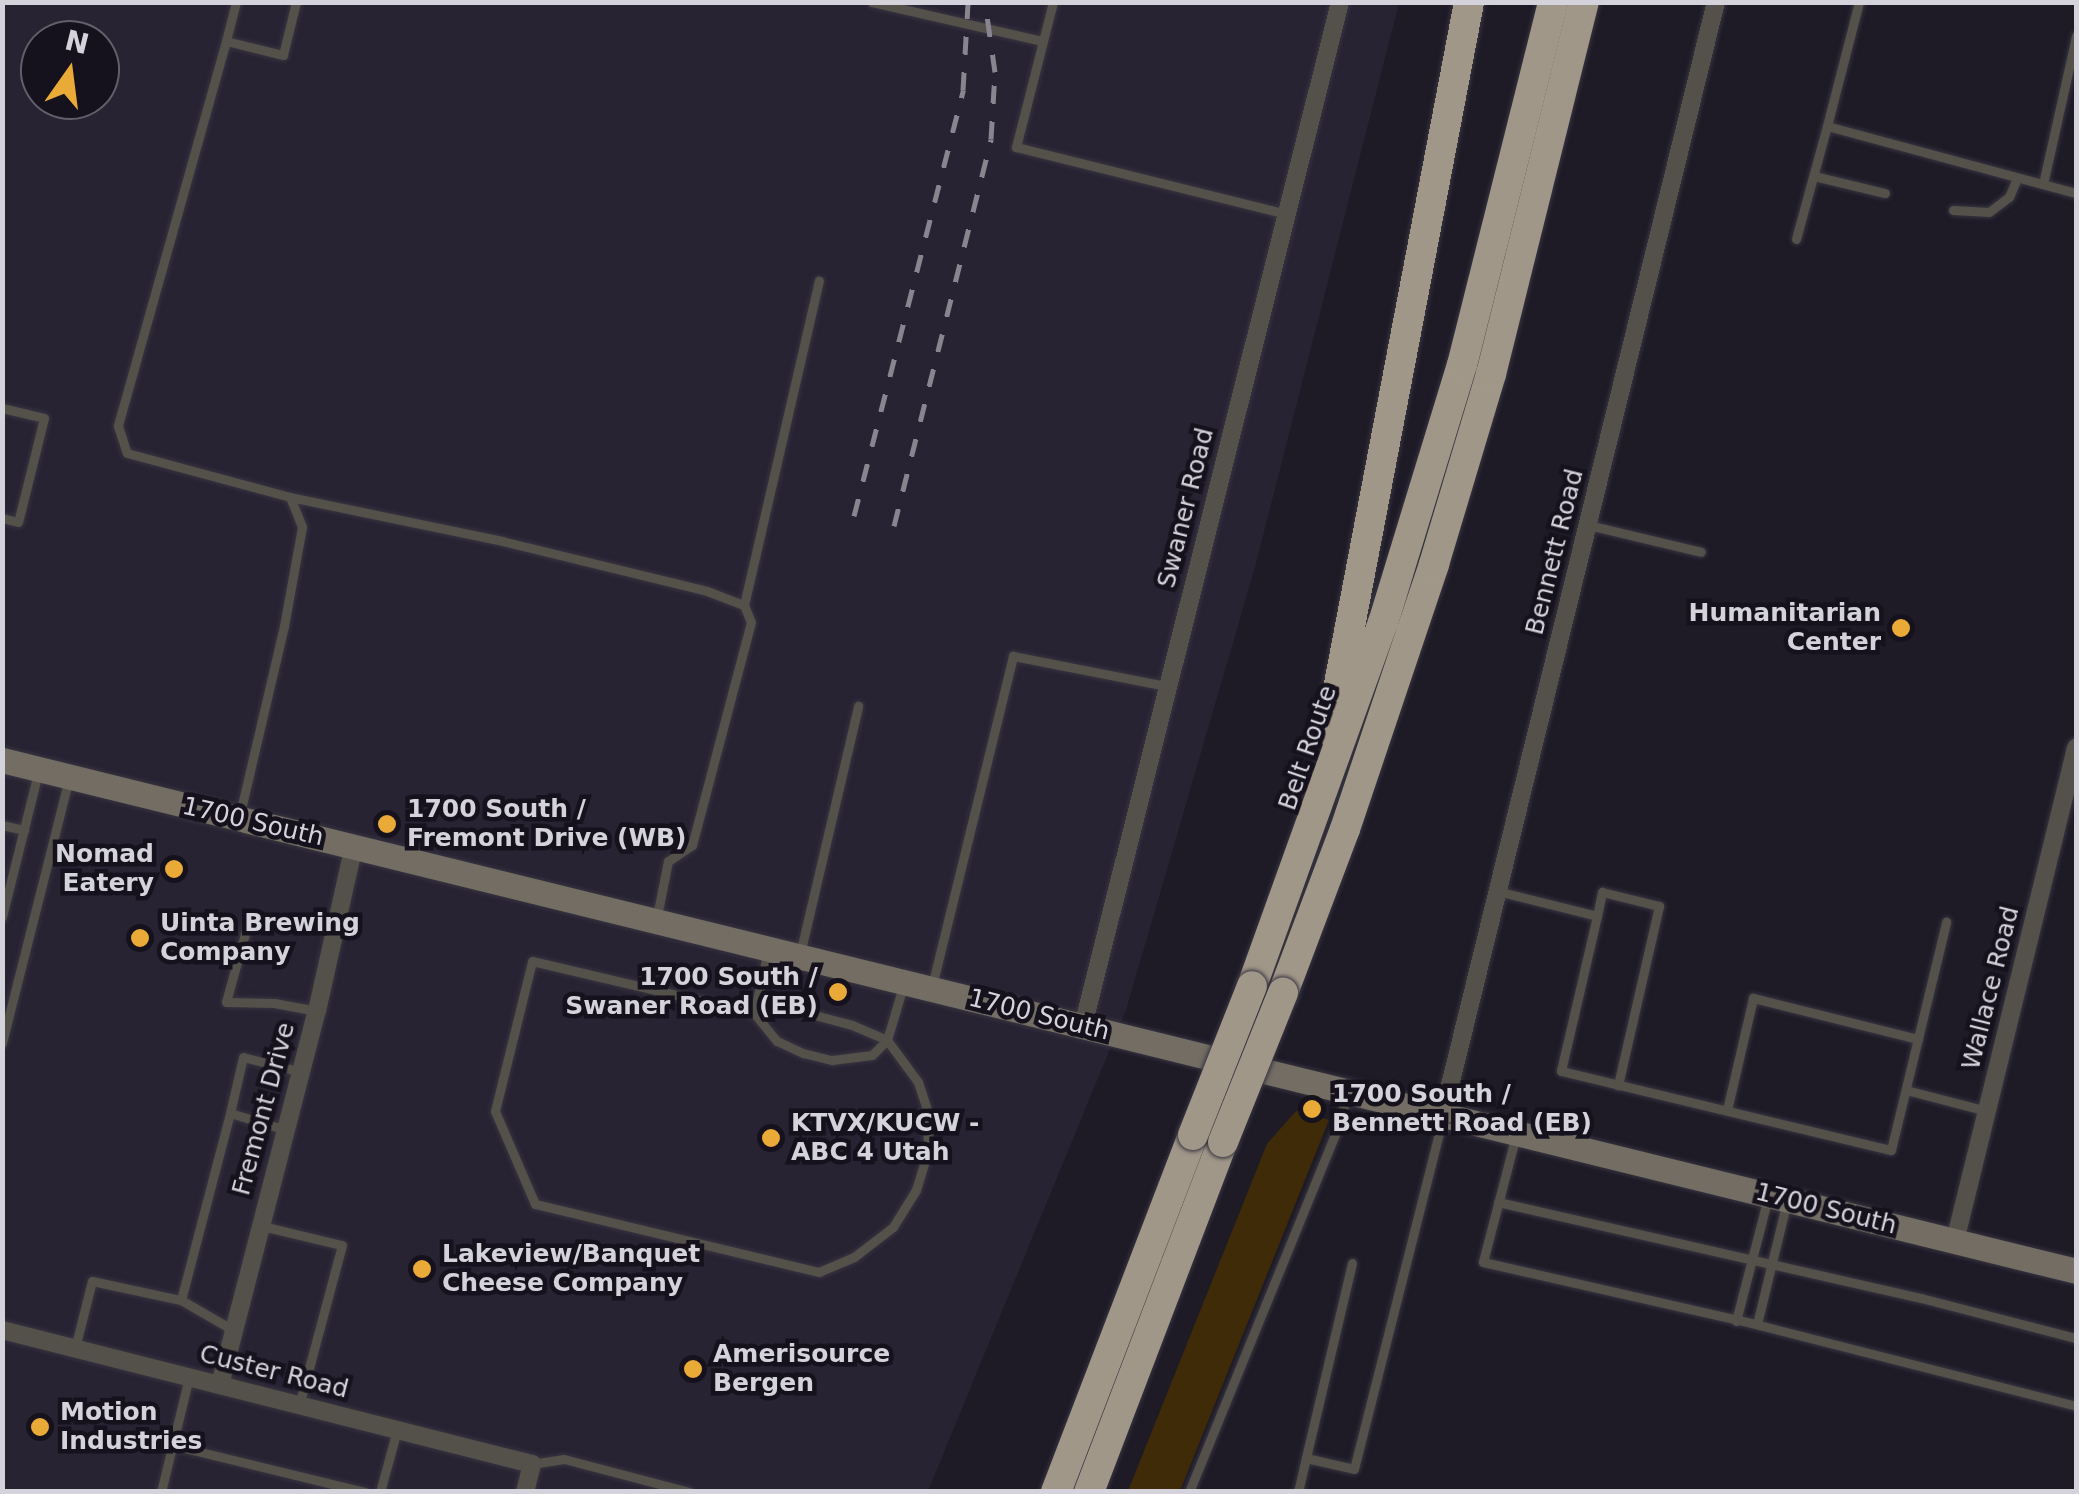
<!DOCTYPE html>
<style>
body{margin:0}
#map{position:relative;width:2079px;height:1494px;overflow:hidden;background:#1e1b27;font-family:"DejaVu Sans",sans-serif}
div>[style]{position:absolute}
.built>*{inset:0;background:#282333}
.green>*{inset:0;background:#3f2b07}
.roads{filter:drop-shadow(0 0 2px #373540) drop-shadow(0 0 2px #373540)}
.lane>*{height:9px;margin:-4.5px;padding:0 4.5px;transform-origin:4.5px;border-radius:4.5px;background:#54504a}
.street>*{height:18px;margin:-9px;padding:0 9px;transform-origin:9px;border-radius:9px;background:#54504a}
.secondary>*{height:25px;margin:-12.5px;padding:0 12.5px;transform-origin:12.5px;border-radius:12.5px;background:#736d64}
.highway>*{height:30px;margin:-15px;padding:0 15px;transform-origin:15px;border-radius:15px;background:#a19789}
.rail>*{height:5px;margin-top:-2.5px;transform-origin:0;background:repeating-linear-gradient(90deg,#888590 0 18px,transparent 0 36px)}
.bridges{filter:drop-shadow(0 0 2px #373540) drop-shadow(0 0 2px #373540)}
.highway-bridge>*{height:30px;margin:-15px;padding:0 15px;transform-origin:15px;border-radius:15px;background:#a19789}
.dots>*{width:28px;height:28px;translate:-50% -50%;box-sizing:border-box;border:5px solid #15121d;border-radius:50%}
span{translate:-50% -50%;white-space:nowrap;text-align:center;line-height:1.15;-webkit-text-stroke:9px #15121d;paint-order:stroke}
.street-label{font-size:25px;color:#d4d2db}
.poi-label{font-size:25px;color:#d4d2db;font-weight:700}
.right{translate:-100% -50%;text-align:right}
.left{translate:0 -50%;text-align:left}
.frame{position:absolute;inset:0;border:5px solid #d4d2db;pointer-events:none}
.north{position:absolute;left:20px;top:20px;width:100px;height:100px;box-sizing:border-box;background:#15121d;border:2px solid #615f69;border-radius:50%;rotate:14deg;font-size:28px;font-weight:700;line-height:40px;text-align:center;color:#d4d2db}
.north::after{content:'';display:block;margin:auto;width:35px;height:45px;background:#e9aa38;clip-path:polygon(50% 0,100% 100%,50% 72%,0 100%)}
</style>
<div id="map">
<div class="built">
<div style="clip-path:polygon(evenodd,3px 3px,1399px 3px,1255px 567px,1126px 1010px,928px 1491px,3px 1492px,3px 3px,40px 40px,100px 40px,100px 100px,40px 100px,40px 40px)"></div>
</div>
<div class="green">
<div style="clip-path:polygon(1296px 1111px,1329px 1120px,1180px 1491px,1128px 1491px,1267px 1144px)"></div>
</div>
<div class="roads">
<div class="lane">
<div style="left:236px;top:2px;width:40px;rotate:104.4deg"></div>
<div style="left:226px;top:41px;width:59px;rotate:13.8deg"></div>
<div style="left:283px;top:55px;width:55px;rotate:-76.2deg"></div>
<div style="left:872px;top:2px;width:174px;rotate:12.9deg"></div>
<div style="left:1053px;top:2px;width:150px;rotate:104.3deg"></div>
<div style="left:1016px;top:147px;width:278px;rotate:13.9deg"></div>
<div style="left:1859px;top:2px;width:128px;rotate:104.5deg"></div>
<div style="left:1827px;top:126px;width:258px;rotate:15.1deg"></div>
<div style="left:226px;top:41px;width:400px;rotate:105.7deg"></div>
<div style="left:118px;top:426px;width:28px;rotate:72deg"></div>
<div style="left:127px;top:453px;width:169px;rotate:15.1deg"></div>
<div style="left:290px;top:497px;width:32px;rotate:68deg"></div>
<div style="left:302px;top:527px;width:101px;rotate:100.3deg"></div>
<div style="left:284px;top:626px;width:197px;rotate:103.2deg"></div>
<div style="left:1814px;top:176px;width:73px;rotate:13.5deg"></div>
<div style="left:2043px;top:184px;width:152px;rotate:-77.4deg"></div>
<div style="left:1953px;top:210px;width:36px;rotate:3deg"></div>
<div style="left:1989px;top:212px;width:25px;rotate:-37deg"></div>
<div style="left:2009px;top:197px;width:21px;rotate:-67deg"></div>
<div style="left:1796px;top:239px;width:117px;rotate:-74.7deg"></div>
<div style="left:2px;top:408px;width:43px;rotate:13.4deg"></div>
<div style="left:44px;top:418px;width:107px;rotate:104deg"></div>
<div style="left:18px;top:522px;width:16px;rotate:-166deg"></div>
<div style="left:290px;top:497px;width:217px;rotate:11.7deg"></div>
<div style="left:502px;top:541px;width:211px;rotate:13.7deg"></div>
<div style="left:707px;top:591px;width:40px;rotate:21deg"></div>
<div style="left:744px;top:605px;width:18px;rotate:68deg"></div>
<div style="left:751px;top:622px;width:231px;rotate:104.8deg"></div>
<div style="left:692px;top:845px;width:29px;rotate:146deg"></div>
<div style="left:668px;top:861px;width:61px;rotate:101.3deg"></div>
<div style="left:1588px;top:525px;width:116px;rotate:13.4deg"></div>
<div style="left:744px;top:605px;width:333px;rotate:-77deg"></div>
<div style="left:2px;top:825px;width:23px;rotate:13deg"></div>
<div style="left:1497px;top:891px;width:103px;rotate:14deg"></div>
<div style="left:1597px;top:916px;width:159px;rotate:103.1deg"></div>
<div style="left:1561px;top:1071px;width:339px;rotate:13.5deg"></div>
<div style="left:1891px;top:1150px;width:235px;rotate:-76.4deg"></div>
<div style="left:1597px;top:916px;width:25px;rotate:-78deg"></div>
<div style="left:1602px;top:892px;width:59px;rotate:13.8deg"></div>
<div style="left:1659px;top:906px;width:184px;rotate:102.9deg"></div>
<div style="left:2px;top:917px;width:153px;rotate:-76deg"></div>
<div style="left:249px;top:919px;width:86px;rotate:105.5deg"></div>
<div style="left:226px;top:1002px;width:48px;rotate:1.2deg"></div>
<div style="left:274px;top:1003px;width:44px;rotate:10.5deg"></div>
<div style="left:768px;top:951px;width:64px;rotate:102.7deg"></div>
<div style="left:754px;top:1013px;width:36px;rotate:51deg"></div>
<div style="left:777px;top:1041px;width:29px;rotate:25deg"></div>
<div style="left:803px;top:1053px;width:30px;rotate:14deg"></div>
<div style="left:832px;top:1060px;width:40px;rotate:-7.1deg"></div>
<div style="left:872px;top:1055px;width:21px;rotate:-45deg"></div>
<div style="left:887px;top:1040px;width:59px;rotate:-73.4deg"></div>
<div style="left:800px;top:954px;width:255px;rotate:-76.8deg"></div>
<div style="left:532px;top:961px;width:228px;rotate:13.2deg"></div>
<div style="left:754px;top:1013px;width:34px;rotate:-8deg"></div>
<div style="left:788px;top:1008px;width:66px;rotate:14.9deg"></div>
<div style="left:852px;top:1025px;width:38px;rotate:23deg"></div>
<div style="left:887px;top:1040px;width:52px;rotate:53.6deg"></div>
<div style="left:918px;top:1082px;width:29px;rotate:72deg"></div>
<div style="left:927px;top:1110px;width:41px;rotate:88.6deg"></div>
<div style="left:928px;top:1151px;width:41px;rotate:107.1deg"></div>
<div style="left:916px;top:1190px;width:44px;rotate:121.9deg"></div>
<div style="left:893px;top:1227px;width:49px;rotate:142.4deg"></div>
<div style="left:854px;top:1257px;width:38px;rotate:157deg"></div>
<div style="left:819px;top:1272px;width:292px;rotate:-166.5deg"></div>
<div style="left:535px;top:1204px;width:101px;rotate:-113.3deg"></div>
<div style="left:495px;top:1111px;width:154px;rotate:-76.1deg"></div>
<div style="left:932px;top:986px;width:340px;rotate:-76.2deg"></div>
<div style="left:1013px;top:656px;width:156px;rotate:11.1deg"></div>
<div style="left:2px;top:1043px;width:272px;rotate:-75.8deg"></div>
<div style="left:1906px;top:1090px;width:84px;rotate:14.5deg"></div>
<div style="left:1727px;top:1110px;width:115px;rotate:-76.9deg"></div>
<div style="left:1753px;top:998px;width:170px;rotate:14deg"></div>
<div style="left:230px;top:1113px;width:57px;rotate:-76.9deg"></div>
<div style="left:243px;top:1057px;width:57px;rotate:14.3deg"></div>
<div style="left:1516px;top:1135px;width:131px;rotate:104.6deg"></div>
<div style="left:1483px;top:1262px;width:275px;rotate:12.8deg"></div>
<div style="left:1751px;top:1323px;width:335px;rotate:14.3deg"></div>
<div style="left:1498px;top:1202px;width:434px;rotate:12.8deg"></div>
<div style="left:1921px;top:1298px;width:160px;rotate:14.5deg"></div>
<div style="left:262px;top:1226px;width:82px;rotate:13.4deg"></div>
<div style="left:342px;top:1245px;width:166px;rotate:105deg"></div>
<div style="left:1352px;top:1263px;width:200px;rotate:103.3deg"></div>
<div style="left:1306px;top:1458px;width:49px;rotate:12.9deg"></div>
<div style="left:1354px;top:1469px;width:364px;rotate:-75.8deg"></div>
<div style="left:181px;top:1300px;width:60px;rotate:30deg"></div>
<div style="left:1736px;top:1321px;width:128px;rotate:-75.5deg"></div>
<div style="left:1757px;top:1324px;width:127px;rotate:-76.3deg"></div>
<div style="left:75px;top:1348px;width:69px;rotate:-75.8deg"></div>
<div style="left:92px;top:1281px;width:91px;rotate:12.1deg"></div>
<div style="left:181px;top:1300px;width:193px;rotate:-75.3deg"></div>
<div style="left:230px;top:1113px;width:55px;rotate:16.8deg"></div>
<div style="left:172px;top:1445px;width:199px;rotate:13.7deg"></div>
<div style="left:532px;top:1464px;width:32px;rotate:-9deg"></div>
<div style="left:564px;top:1459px;width:130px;rotate:14.7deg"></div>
<div style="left:161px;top:1492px;width:118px;rotate:-76.3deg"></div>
<div style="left:380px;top:1492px;width:64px;rotate:-74.7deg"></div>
<div style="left:1189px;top:1492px;width:397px;rotate:-67.8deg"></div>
<div style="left:1339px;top:1124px;width:30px;rotate:-75deg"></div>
<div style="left:1298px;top:1492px;width:35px;rotate:-77deg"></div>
</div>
<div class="street">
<div style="left:1083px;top:1026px;width:1056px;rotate:-75.91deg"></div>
<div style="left:1443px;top:1114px;width:1145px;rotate:-76.21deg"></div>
<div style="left:1955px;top:1241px;width:508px;rotate:-76.21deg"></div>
<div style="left:2px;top:1330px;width:547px;rotate:14.19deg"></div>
<div style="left:532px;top:1464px;width:29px;rotate:104deg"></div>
<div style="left:220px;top:1385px;width:386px;rotate:-75.5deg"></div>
<div style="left:317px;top:1011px;width:169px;rotate:-77.4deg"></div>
</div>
<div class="secondary">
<div style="left:2px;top:760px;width:2136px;rotate:13.84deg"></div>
</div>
<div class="highway">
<div style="left:1330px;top:731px;width:742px;rotate:-79.2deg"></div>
<div style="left:1252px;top:986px;width:386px;rotate:-70.2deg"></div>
<div style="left:1383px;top:623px;width:270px;rotate:-73deg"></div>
<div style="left:1462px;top:365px;width:374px;rotate:-75.9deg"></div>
<div style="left:1283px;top:993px;width:175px;rotate:-69.3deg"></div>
<div style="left:1345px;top:829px;width:280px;rotate:-71.4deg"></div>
<div style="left:1434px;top:564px;width:198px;rotate:-73.3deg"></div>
<div style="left:1491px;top:374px;width:383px;rotate:-76deg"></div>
<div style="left:1056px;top:1492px;width:382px;rotate:-69deg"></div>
<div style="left:1089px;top:1492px;width:375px;rotate:-69.1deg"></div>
</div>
</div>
<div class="rail">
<div style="left:854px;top:516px;width:440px;rotate:-75.6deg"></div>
<div style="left:963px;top:90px;width:88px;rotate:-86.7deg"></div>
<div style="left:894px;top:526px;width:399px;rotate:-75.9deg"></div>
<div style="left:991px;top:139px;width:67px;rotate:-86.6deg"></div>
<div style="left:995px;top:72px;width:71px;rotate:-98.1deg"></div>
</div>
<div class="bridges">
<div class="highway-bridge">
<div style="left:1193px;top:1135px;width:160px;rotate:-68.4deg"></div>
<div style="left:1223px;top:1142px;width:161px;rotate:-68.1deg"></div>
</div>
</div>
<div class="dots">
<div style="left:1901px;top:628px;background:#e9aa38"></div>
<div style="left:387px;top:824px;background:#e9aa38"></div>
<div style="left:174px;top:869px;background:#e9aa38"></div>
<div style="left:140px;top:938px;background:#e9aa38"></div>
<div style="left:838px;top:992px;background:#e9aa38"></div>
<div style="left:1312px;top:1109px;background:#e9aa38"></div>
<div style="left:771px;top:1138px;background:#e9aa38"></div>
<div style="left:422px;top:1269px;background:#e9aa38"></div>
<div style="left:693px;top:1369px;background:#e9aa38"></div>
<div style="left:40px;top:1427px;background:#e9aa38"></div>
</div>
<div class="street-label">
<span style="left:1186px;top:508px;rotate:-76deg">Swaner Road</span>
<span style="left:1555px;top:552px;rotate:-76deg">Bennett Road</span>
<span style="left:1308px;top:748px;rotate:-71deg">Belt Route</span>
<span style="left:253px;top:822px;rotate:13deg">1700 South</span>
<span style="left:1991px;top:988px;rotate:-76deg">Wallace Road</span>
<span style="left:1039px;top:1015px;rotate:14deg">1700 South</span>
<span style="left:264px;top:1109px;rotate:-75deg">Fremont Drive</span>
<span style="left:1826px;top:1209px;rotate:14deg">1700 South</span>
<span style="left:274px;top:1372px;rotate:14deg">Custer Road</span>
</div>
<div class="poi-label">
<span class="right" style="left:1881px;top:628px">Humanitarian<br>Center</span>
<span class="left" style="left:407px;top:824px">1700 South /<br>Fremont Drive (WB)</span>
<span class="right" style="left:154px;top:869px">Nomad<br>Eatery</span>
<span class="left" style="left:160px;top:938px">Uinta Brewing<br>Company</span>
<span class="right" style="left:818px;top:992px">1700 South /<br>Swaner Road (EB)</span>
<span class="left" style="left:1332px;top:1109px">1700 South /<br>Bennett Road (EB)</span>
<span class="left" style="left:791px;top:1138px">KTVX/KUCW -<br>ABC 4 Utah</span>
<span class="left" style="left:442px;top:1269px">Lakeview/Banquet<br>Cheese Company</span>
<span class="left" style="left:713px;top:1369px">Amerisource<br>Bergen</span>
<span class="left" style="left:60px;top:1427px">Motion<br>Industries</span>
</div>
<div class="frame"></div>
<div class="north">N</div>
</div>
